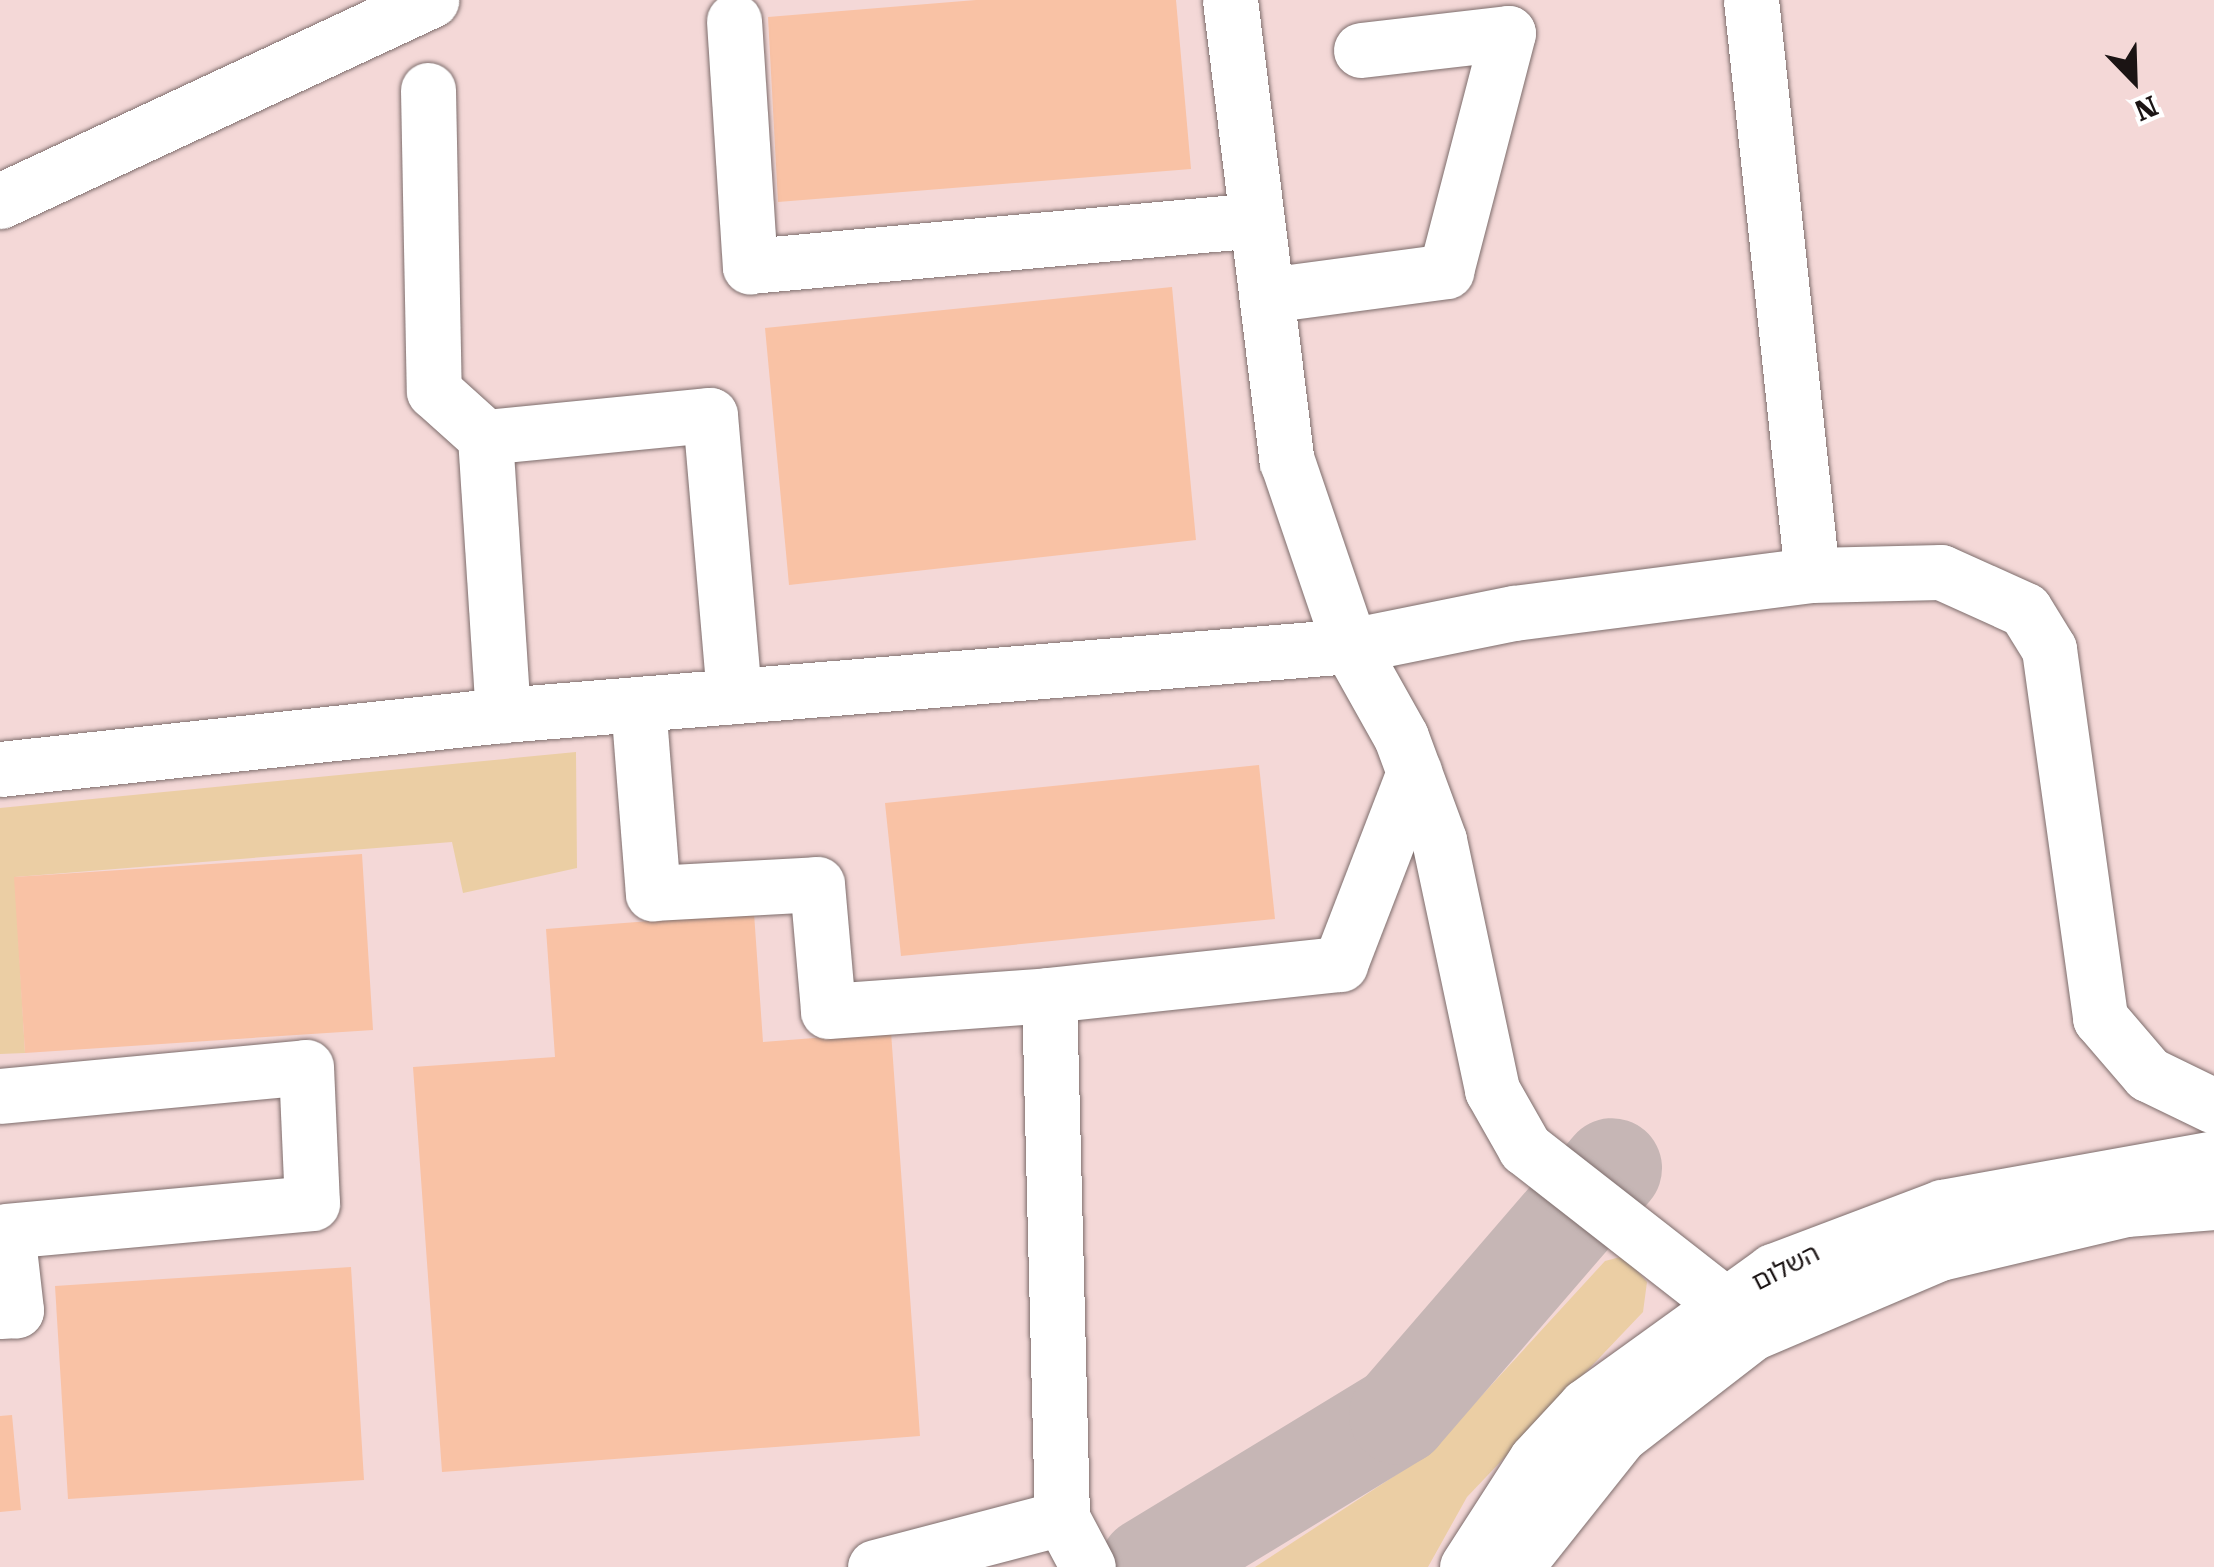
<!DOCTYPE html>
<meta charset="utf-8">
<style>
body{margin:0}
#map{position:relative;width:2214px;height:1567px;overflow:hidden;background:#fbe8e7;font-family:"Roboto Serif","Noto Sans Hebrew",serif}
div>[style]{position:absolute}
.built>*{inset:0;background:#f4d8d7}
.green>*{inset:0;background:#ebcea4}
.taxiway>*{height:100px;margin:-50px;padding:0 50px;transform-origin:50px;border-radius:50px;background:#c6b6b5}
.building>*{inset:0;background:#f9c2a5}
.roads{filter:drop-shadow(0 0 2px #7d6d6c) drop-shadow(0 0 2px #7d6d6c)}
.minor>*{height:55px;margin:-27.5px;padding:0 27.5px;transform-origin:27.5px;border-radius:27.5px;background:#fff}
span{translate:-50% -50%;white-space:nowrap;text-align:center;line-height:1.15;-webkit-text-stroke:10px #fff;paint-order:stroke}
.street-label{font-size:25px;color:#1b1414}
.north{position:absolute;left:2084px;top:30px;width:100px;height:100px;-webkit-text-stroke:8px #fff;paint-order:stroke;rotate:157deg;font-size:28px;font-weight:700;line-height:40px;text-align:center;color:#1b1414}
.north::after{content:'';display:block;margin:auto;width:35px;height:45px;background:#1b1414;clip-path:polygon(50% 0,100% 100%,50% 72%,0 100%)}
</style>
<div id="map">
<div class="built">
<div style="clip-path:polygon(0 0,2214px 0,2214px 1567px,0 1567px)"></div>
</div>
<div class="green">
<div style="clip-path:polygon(576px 752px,577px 868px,463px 893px,452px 842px,15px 877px,25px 1053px,0 1054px,0 808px)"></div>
<div style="clip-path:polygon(1624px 1256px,1647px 1282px,1643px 1312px,1467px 1497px,1428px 1567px,1255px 1567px,1428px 1454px,1605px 1261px)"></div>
</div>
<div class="taxiway">
<div style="left:1149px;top:1567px;width:293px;rotate:-31.3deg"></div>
<div style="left:1399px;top:1415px;width:326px;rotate:-49.2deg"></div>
</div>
<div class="building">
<div style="clip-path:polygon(976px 0,1176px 0,1191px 169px,778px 202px,768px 17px)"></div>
<div style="clip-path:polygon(1172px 287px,1196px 540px,789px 585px,765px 328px)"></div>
<div style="clip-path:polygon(1259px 765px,1275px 919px,901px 956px,885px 803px)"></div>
<div style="clip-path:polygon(362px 854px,373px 1030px,25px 1053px,14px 877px)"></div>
<div style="clip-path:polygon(754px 913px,763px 1042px,891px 1032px,920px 1436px,442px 1472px,413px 1067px,555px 1057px,546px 929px)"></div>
<div style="clip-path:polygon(351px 1267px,364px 1480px,68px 1499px,55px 1286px)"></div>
<div style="clip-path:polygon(12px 1415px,21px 1510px,0 1512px,0 1416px)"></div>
</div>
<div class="roads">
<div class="minor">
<div style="left:1230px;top:0;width:465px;rotate:83deg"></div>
<div style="left:1287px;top:461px;width:195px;rotate:71.2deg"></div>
<div style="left:1350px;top:646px;width:104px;rotate:60.7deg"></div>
<div style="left:1401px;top:737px;width:110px;rotate:69.7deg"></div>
<div style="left:1439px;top:840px;width:256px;rotate:78deg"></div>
<div style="left:1492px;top:1090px;width:67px;rotate:60.4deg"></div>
<div style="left:1525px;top:1148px;width:250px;rotate:38deg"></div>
<div style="left:1751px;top:0;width:578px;rotate:83.94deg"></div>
<div style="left:734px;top:21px;width:246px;rotate:86.3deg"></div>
<div style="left:750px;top:266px;width:509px;rotate:-5.18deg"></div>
<div style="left:428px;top:90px;width:301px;rotate:88.9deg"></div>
<div style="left:434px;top:391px;width:69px;rotate:42deg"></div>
<div style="left:485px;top:437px;width:226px;rotate:-5.6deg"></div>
<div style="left:710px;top:415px;width:282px;rotate:85.1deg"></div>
<div style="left:0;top:201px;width:476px;rotate:-25deg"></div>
<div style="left:1267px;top:295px;width:181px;rotate:-7.6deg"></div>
<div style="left:1446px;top:271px;width:246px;rotate:-75.4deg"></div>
<div style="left:1508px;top:33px;width:148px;rotate:173.4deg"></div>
<div style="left:485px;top:437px;width:279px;rotate:86.3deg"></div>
<div style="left:638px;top:704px;width:190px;rotate:85.5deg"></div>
<div style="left:653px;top:893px;width:164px;rotate:-3.1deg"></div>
<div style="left:817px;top:884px;width:127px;rotate:85deg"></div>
<div style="left:828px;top:1011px;width:222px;rotate:-4.1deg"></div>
<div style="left:0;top:769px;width:506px;rotate:-6.13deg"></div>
<div style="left:503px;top:715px;width:850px;rotate:-4.66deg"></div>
<div style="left:1350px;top:646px;width:167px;rotate:-11.4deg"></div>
<div style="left:1514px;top:613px;width:300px;rotate:-7.3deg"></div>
<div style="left:1812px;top:575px;width:129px;rotate:-1.3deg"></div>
<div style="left:1941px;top:572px;width:92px;rotate:24.3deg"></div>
<div style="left:2025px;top:610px;width:46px;rotate:58.4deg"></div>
<div style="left:2049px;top:649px;width:373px;rotate:82.1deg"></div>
<div style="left:2100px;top:1018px;width:74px;rotate:49.4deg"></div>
<div style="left:2148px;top:1074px;width:73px;rotate:25.9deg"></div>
<div style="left:0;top:1096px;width:307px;rotate:-5.4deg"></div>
<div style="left:306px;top:1067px;width:136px;rotate:87.5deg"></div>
<div style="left:312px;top:1203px;width:306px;rotate:174.8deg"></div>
<div style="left:7px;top:1231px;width:80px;rotate:83.5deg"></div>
<div style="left:16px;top:1310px;width:16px;rotate:176deg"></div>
<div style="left:1062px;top:1518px;width:523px;rotate:-91.42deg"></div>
<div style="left:1049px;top:995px;width:293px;rotate:-6.1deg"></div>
<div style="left:1340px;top:964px;width:206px;rotate:-68.9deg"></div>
<div style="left:875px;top:1567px;width:193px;rotate:-14.7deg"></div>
<div style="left:1062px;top:1518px;width:55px;rotate:62deg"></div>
<div style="left:1467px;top:1567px;width:127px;rotate:-57.2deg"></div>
<div style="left:1536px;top:1460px;width:74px;rotate:-47.2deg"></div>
<div style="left:1586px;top:1406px;width:231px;rotate:-35.8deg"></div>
<div style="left:1773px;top:1271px;width:181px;rotate:-20.7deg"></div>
<div style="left:1942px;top:1207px;width:276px;rotate:-10.2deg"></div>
<div style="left:1515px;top:1567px;width:169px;rotate:-51.5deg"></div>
<div style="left:1620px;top:1435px;width:167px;rotate:-37.7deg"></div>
<div style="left:1752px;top:1333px;width:204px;rotate:-23.1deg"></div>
<div style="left:1940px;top:1253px;width:191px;rotate:-13.3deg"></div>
<div style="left:2126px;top:1209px;width:88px;rotate:-4.5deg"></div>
</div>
</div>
<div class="street-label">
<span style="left:1786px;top:1268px;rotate:-27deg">השלום</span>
</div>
<div class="north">N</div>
</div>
